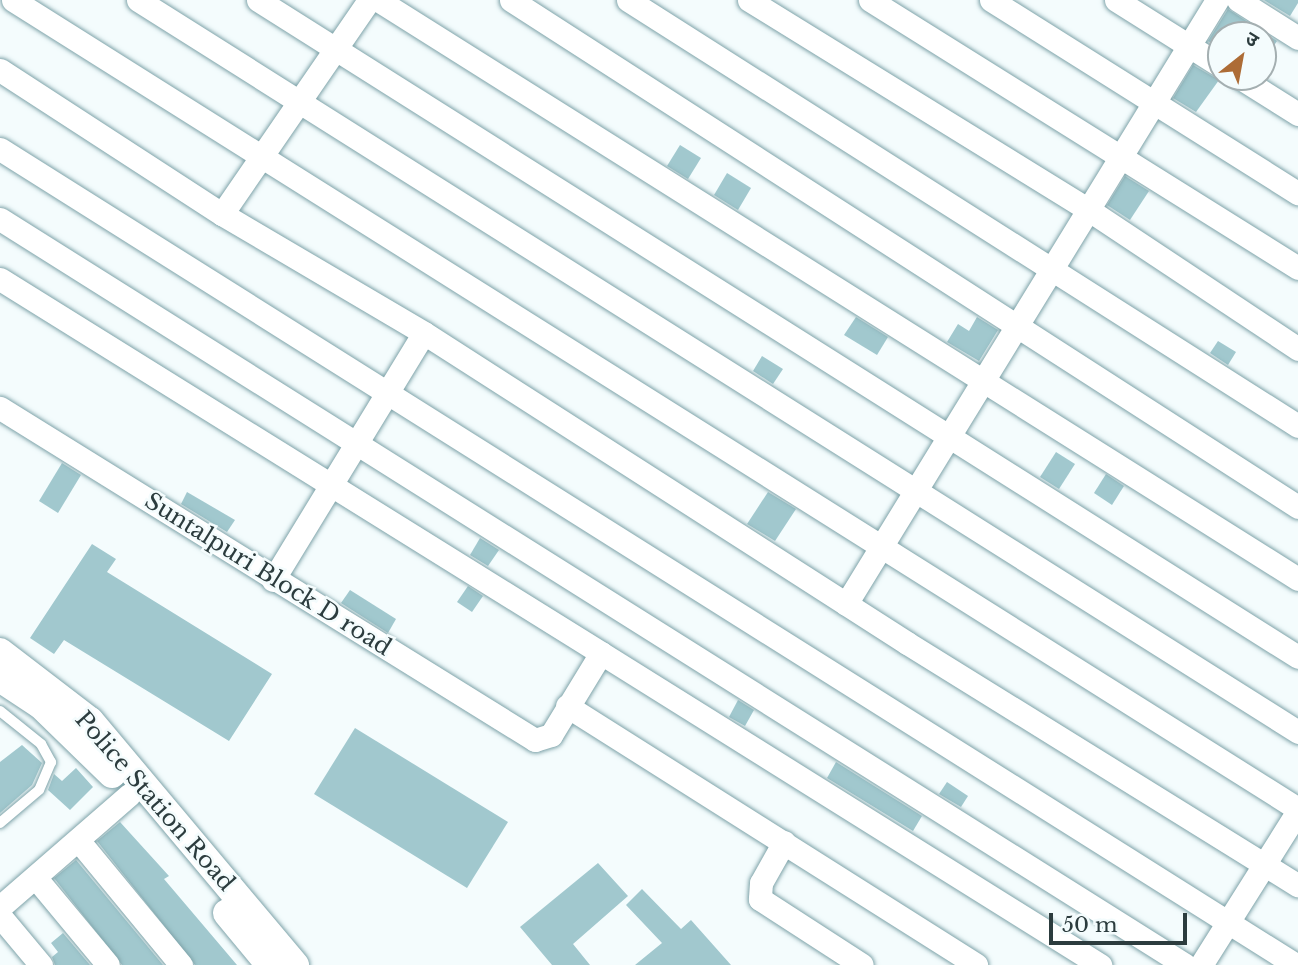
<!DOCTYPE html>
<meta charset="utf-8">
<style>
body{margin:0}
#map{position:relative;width:1298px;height:965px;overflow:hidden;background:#f4fcfd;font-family:"Libre Baskerville","Noto Sans Devanagari",serif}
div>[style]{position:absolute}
.building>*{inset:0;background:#a1c8ce}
.roads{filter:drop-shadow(0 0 2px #7ea3a9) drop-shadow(0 0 2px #7ea3a9)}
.service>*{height:10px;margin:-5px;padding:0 5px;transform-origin:5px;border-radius:5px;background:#fff}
.minor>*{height:23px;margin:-11.5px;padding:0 11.5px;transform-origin:11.5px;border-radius:11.5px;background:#fff}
.tertiary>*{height:28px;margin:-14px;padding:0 14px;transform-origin:14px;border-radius:14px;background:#fff}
span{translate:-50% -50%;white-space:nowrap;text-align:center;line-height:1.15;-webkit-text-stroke:5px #f4fcfd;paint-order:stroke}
.street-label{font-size:23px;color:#2c3c3e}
.north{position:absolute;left:1207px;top:21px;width:70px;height:70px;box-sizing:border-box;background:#f4fcfd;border:2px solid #a4afb1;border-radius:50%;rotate:31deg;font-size:19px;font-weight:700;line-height:28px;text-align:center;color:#2c3c3e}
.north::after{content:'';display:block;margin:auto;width:24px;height:32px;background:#ad6c36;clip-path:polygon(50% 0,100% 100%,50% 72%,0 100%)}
.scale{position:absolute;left:1049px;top:913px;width:138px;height:32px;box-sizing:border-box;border:4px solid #2c3c3e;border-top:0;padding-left:9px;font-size:21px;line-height:24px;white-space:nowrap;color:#2c3c3e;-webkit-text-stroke:5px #f4fcfd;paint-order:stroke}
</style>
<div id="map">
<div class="building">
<div style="clip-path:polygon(1264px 0,1298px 0,1298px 3px,1290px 16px)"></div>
<div style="clip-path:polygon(1228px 9px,1277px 41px,1263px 62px,1263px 35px,1221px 35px,1221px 49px,1208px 41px)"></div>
<div style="clip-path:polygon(1193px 65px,1219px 80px,1196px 112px,1173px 98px)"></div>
<div style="clip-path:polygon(680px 145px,701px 158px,688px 179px,667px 166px)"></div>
<div style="clip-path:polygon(727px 173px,751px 188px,738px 210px,714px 195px)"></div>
<div style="clip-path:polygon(1125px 176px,1149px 191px,1130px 220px,1107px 205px)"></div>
<div style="clip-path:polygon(856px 317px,888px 337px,877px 355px,844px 335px)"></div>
<div style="clip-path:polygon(977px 317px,998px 330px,979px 361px,947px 342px,958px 324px,969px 331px)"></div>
<div style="clip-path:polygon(1218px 341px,1236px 352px,1228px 365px,1210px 353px)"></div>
<div style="clip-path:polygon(762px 356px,783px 369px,773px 384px,753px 371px)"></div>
<div style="clip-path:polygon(1056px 452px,1075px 464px,1059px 489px,1040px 477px)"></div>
<div style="clip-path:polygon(62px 463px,81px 475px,58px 513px,39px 501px)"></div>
<div style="clip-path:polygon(1106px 474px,1124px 486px,1112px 505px,1094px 493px)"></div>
<div style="clip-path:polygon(187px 492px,235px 520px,227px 532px,181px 504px)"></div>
<div style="clip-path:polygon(768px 492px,796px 509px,775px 541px,747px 524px)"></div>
<div style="clip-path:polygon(480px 538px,499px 550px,488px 566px,470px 555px)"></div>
<div style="clip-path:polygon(92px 544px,116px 559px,107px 572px,272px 674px,229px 741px,64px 640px,54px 654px,30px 638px)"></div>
<div style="clip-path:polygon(468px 586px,483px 596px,472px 612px,457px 602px)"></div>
<div style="clip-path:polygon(350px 590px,396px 619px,388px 633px,341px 603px)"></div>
<div style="clip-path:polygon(738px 700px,754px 710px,745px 726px,729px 717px)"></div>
<div style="clip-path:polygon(355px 728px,508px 822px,467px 888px,314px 794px)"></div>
<div style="clip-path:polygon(22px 745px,42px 763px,32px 785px,0 813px,0 762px)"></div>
<div style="clip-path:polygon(836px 762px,922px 816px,913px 831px,827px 778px)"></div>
<div style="clip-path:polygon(76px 768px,93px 787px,70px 810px,48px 790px,54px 774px,62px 781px)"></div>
<div style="clip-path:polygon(947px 782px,968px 796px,961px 807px,939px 794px)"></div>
<div style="clip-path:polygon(120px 822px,169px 876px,164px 879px,237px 965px,195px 965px,97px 841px)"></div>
<div style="clip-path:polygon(76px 860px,163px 965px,122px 965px,54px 878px)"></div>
<div style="clip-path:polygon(598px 863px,628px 896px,573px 944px,590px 965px,552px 965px,520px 927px)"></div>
<div style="clip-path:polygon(642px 889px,681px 929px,691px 920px,731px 965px,635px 965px,662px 943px,626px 905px)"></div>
<div style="clip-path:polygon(63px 933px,90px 965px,55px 965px,52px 957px,58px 952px,51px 943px)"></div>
</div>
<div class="roads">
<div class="service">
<div style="left:0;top:711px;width:53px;rotate:38.8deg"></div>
<div style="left:41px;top:744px;width:21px;rotate:61deg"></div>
<div style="left:51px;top:762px;width:30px;rotate:113deg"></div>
<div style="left:39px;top:790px;width:51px;rotate:139.8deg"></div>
</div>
<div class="minor">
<div style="left:13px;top:0;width:1518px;rotate:32.19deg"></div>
<div style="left:138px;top:0;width:1372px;rotate:32.25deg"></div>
<div style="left:258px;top:0;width:1230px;rotate:32.28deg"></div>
<div style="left:378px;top:0;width:1087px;rotate:32.18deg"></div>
<div style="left:511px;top:0;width:936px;rotate:32.79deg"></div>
<div style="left:628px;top:0;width:794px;rotate:32.45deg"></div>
<div style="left:749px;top:0;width:400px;rotate:31.7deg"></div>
<div style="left:1089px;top:210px;width:251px;rotate:33.6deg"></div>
<div style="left:870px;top:0;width:505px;rotate:32.05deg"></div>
<div style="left:991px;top:0;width:363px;rotate:32.2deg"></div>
<div style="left:1116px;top:0;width:124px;rotate:32.2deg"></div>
<div style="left:1238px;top:0;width:71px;rotate:32.3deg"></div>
<div style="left:0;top:70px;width:265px;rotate:33deg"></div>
<div style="left:222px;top:214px;width:234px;rotate:30.5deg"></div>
<div style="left:424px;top:333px;width:574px;rotate:32.69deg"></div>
<div style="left:907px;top:643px;width:460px;rotate:31.8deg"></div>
<div style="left:1239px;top:77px;width:70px;rotate:32.1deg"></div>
<div style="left:0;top:149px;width:1531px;rotate:32.2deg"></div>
<div style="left:222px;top:214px;width:260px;rotate:-55.5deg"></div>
<div style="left:0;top:219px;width:1400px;rotate:32.19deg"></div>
<div style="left:0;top:279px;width:708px;rotate:31.89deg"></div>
<div style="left:601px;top:653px;width:96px;rotate:121.4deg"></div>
<div style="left:551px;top:735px;width:17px;rotate:163deg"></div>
<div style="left:535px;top:740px;width:630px;rotate:-148.18deg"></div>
<div style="left:273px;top:580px;width:289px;rotate:-58.6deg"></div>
<div style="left:846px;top:604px;width:709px;rotate:-58.44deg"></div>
<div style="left:601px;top:653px;width:589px;rotate:32.02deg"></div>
<div style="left:567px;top:706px;width:484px;rotate:32.3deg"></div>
<div style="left:78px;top:840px;width:162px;rotate:50.5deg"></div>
<div style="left:784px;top:842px;width:47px;rotate:119.3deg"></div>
<div style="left:761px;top:883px;width:16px;rotate:94deg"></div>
<div style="left:760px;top:899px;width:121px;rotate:32.9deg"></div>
<div style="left:35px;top:877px;width:114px;rotate:50.3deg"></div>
<div style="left:0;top:907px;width:171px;rotate:-41deg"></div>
<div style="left:0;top:916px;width:64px;rotate:50.1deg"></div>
<div style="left:1201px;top:965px;width:182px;rotate:-57.8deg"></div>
</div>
<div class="tertiary">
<div style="left:0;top:652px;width:113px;rotate:37.5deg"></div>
<div style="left:90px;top:721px;width:319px;rotate:50deg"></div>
<div style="left:0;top:678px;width:49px;rotate:33.4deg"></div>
<div style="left:41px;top:705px;width:99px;rotate:44.2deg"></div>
<div style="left:227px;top:913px;width:67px;rotate:50.4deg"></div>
</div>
</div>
<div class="street-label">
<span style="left:268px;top:574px;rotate:32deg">Suntalpuri Block D road</span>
<span style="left:155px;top:801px;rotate:49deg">Police Station Road</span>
</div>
<div class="north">उ</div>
<div class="scale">50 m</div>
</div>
